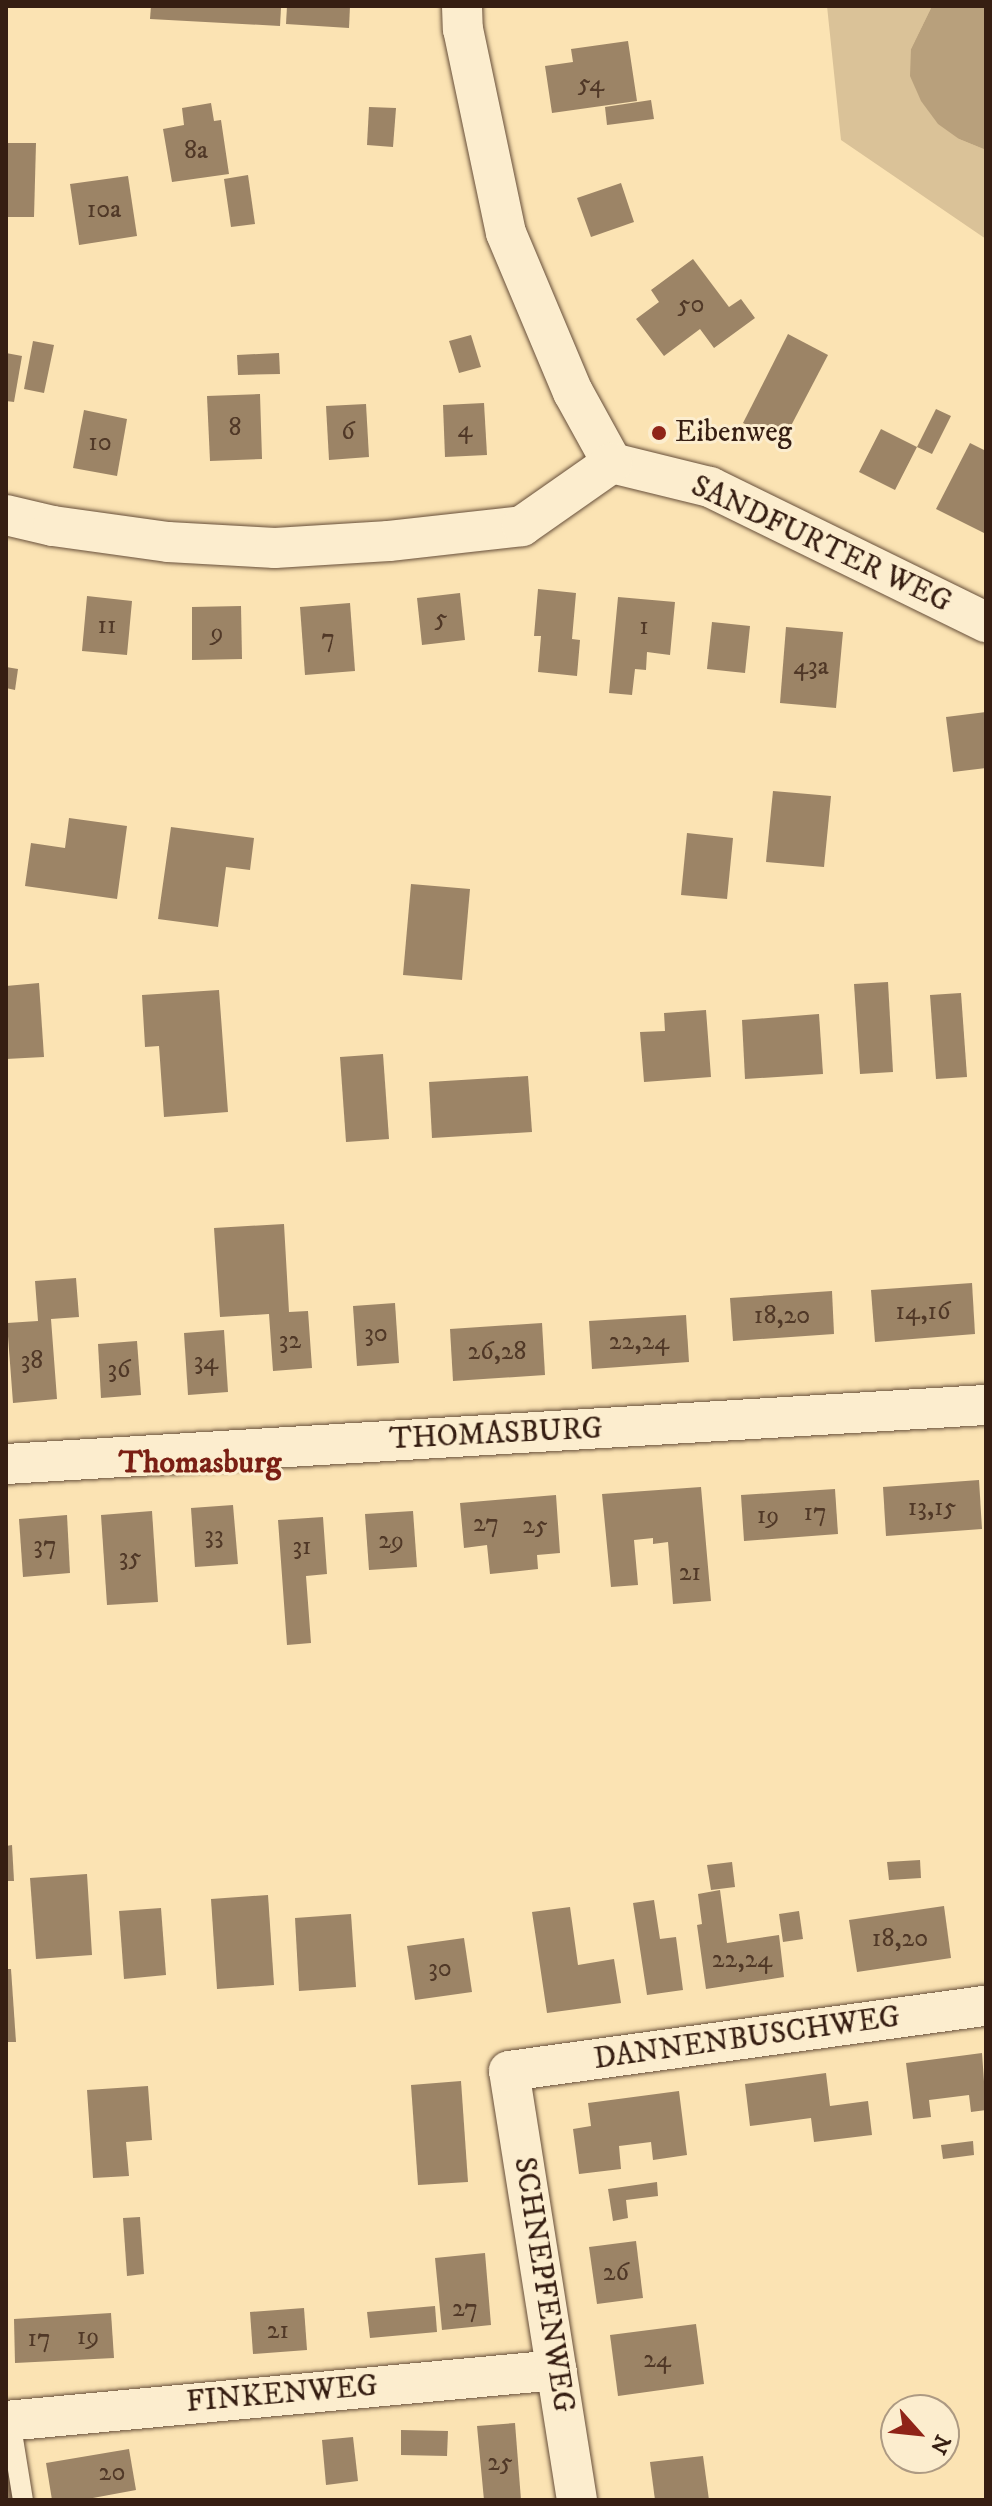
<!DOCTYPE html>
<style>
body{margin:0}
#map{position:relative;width:992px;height:2506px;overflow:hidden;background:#fbe3b3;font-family:"IM FELL DW Pica",serif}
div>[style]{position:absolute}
.green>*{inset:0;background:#dac298}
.water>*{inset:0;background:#b8a07c}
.building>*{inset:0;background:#9c8466}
.roads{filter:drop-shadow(0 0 2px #674f3a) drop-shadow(0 0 2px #674f3a)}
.service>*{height:20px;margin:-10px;padding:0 10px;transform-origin:10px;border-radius:10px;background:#fcedce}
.minor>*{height:40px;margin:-20px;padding:0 20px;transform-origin:20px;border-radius:20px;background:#fcedce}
.dots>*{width:22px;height:22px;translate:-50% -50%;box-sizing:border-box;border:4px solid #fcedce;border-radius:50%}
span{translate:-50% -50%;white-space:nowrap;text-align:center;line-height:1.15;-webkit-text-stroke:6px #fcedce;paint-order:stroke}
.number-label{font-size:26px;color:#503827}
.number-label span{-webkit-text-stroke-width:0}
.poi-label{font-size:30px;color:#361e12}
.left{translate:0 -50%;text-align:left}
.street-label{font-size:30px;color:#361e12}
.neighbourhood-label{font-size:32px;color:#7a1f14;font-weight:700}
.frame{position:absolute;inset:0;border:8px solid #361e12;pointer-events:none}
.north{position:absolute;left:880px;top:2394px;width:80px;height:80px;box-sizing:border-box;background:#fcedce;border:2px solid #ad9a83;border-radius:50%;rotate:117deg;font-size:22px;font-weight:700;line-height:32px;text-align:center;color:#361e12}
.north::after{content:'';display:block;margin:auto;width:28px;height:36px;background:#8f2418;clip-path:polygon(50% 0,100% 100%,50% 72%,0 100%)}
</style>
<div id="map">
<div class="green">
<div style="clip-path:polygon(827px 6px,932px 6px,911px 49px,959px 139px,986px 150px,986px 239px,841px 140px)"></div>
</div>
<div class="water">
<div style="clip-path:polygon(932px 6px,986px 6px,986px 150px,959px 139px,938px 124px,921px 101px,910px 76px,911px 49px)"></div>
</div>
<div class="building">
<div style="clip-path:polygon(151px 6px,281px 8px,280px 26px,150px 19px)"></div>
<div style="clip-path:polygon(287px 6px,350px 6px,349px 28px,286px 24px)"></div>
<div style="clip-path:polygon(628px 41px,637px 101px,552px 113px,545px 66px,573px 62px,571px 49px)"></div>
<div style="clip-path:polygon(651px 100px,654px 119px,607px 125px,605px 107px)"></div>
<div style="clip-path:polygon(211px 103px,214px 121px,221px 120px,229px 174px,172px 182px,163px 129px,184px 125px,182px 108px)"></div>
<div style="clip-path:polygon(369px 107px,396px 108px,393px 147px,367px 145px)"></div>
<div style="clip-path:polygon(6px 143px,36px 143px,34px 217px,6px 217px)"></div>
<div style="clip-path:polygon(248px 175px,255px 224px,231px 227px,224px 179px)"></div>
<div style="clip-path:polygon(128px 176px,137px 236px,79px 245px,70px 184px)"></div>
<div style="clip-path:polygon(621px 183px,634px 222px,591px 237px,577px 198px)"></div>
<div style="clip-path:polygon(693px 259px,729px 307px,741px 299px,755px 318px,714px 348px,700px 329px,664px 356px,636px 319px,659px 302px,651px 290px)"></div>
<div style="clip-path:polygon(788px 334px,828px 355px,782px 443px,743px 423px)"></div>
<div style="clip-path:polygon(471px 335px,481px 367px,459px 373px,449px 341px)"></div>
<div style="clip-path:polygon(33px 341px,54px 345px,44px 393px,24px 389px)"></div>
<div style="clip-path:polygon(6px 353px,22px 356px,14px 402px,6px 401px)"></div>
<div style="clip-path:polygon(279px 353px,280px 374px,238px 375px,237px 355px)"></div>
<div style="clip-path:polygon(260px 394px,262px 459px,210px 461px,207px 396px)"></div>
<div style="clip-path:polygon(484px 403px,487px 455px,445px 457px,443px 405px)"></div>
<div style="clip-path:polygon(366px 404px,369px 457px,329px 460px,326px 406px)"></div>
<div style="clip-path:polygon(936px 409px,951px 416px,932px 454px,917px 447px,895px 490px,859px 472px,881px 429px,917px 447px)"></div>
<div style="clip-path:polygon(84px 410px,127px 419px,117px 476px,73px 468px)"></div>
<div style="clip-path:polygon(970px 443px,986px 451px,986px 534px,936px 509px)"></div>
<div style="clip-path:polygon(538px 589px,576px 593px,572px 639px,580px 640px,577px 676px,538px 672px,541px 636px,534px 636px)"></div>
<div style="clip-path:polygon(460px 593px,465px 640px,422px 645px,417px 598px)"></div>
<div style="clip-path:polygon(87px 596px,132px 601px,127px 655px,82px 651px)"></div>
<div style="clip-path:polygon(618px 597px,675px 602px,670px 655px,647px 652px,646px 670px,635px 669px,632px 695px,609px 693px)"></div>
<div style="clip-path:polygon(350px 603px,355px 671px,305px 675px,300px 607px)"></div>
<div style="clip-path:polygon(241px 606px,242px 659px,192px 660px,192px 607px)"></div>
<div style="clip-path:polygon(712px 622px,750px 626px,745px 673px,707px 669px)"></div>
<div style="clip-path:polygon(786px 627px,843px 632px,836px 708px,780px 703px)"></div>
<div style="clip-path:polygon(6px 667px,18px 669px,15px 690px,6px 688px)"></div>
<div style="clip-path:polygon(986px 712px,986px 768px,953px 772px,946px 717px)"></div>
<div style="clip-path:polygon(773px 791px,831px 796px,824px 867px,766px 862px)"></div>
<div style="clip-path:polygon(69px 818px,127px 826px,117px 899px,25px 886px,31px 843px,65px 848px)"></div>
<div style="clip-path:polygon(171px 827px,254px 838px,250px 870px,226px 867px,218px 927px,158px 919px)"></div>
<div style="clip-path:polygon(687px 833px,733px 838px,727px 899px,681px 895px)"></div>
<div style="clip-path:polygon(411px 884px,470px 889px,462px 980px,403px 975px)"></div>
<div style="clip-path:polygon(888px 982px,893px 1072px,860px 1074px,854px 984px)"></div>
<div style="clip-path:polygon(39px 983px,44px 1057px,6px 1059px,6px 986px)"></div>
<div style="clip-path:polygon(219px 990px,228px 1112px,164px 1117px,159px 1046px,145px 1047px,142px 995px)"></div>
<div style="clip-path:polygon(961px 993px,967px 1077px,936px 1079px,930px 995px)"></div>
<div style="clip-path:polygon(706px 1010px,711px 1077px,644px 1082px,640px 1032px,665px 1031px,664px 1013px)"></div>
<div style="clip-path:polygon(819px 1014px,823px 1074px,745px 1079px,742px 1020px)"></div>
<div style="clip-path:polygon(383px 1054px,389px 1139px,346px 1142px,340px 1057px)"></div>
<div style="clip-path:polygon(528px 1076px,532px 1132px,432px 1138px,429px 1082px)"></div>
<div style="clip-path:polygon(284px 1224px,289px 1312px,308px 1311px,312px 1368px,273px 1371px,269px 1314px,220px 1317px,214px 1228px)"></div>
<div style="clip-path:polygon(76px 1278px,79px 1317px,51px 1319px,57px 1399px,13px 1403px,7px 1323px,38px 1321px,35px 1281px)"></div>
<div style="clip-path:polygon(972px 1283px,975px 1334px,875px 1342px,871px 1290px)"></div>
<div style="clip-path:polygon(832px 1291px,834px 1334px,733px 1341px,730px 1298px)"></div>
<div style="clip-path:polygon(395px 1303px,399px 1363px,357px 1366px,353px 1306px)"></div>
<div style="clip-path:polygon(686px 1315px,689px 1362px,592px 1369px,589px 1321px)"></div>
<div style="clip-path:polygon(542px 1323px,545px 1375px,453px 1381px,450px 1329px)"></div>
<div style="clip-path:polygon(224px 1330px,228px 1392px,188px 1395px,184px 1333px)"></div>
<div style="clip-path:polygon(137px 1341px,141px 1395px,101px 1398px,98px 1344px)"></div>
<div style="clip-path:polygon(979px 1480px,982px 1529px,886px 1536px,883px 1487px)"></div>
<div style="clip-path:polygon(701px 1487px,711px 1601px,673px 1604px,668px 1542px,653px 1544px,653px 1538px,634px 1540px,638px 1585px,611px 1587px,602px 1494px)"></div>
<div style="clip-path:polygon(835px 1489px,838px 1534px,744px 1541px,741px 1495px)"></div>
<div style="clip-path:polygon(556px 1495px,560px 1553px,537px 1555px,538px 1569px,490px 1574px,487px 1545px,464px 1548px,460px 1503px)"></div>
<div style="clip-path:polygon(233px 1505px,238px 1564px,195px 1567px,191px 1508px)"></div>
<div style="clip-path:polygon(152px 1511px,158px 1602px,107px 1605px,101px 1515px)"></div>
<div style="clip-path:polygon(413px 1511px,417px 1567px,369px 1570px,365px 1514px)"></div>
<div style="clip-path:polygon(67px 1515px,70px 1573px,23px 1577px,19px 1519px)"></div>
<div style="clip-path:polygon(323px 1517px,327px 1574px,306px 1576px,311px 1643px,287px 1645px,278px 1520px)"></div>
<div style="clip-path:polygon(12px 1845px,14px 1881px,6px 1881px,6px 1846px)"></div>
<div style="clip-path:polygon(920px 1860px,921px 1878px,889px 1880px,887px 1862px)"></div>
<div style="clip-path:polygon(732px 1862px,735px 1887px,711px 1890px,707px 1865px)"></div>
<div style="clip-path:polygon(87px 1874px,92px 1955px,36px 1959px,30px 1878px)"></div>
<div style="clip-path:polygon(720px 1890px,727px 1943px,779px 1935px,784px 1977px,706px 1989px,697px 1925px,702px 1924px,698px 1894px)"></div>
<div style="clip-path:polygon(268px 1895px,274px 1985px,217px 1989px,211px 1899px)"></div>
<div style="clip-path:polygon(654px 1900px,660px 1939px,676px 1937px,683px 1990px,647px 1995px,633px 1903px)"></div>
<div style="clip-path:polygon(944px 1906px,951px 1958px,857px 1972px,849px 1920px)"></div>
<div style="clip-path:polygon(570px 1907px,578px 1965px,614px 1959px,621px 2003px,547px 2013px,532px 1912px)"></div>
<div style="clip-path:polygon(161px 1908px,166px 1975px,124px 1979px,119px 1911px)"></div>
<div style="clip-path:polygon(799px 1911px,803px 1939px,783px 1942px,779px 1914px)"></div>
<div style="clip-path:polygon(351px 1914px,356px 1987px,299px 1991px,295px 1918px)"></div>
<div style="clip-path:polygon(464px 1938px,472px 1992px,415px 2000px,407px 1946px)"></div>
<div style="clip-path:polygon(6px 1969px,11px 1969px,16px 2042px,6px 2042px)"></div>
<div style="clip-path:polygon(982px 2053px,986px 2110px,971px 2112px,969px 2095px,929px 2100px,931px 2117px,913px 2119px,906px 2063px)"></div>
<div style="clip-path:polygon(826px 2073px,830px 2106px,868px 2101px,872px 2135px,814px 2142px,811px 2118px,750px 2126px,745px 2084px)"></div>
<div style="clip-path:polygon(461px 2081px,468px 2182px,418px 2185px,411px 2085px)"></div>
<div style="clip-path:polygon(148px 2086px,152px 2140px,126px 2142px,129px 2176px,93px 2178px,87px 2090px)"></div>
<div style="clip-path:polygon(679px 2091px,687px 2155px,653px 2160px,651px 2142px,619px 2146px,621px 2169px,579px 2174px,573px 2129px,591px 2126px,588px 2103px)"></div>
<div style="clip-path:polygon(973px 2141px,974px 2155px,943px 2159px,941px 2145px)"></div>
<div style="clip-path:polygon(657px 2182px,658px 2196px,626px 2200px,628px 2218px,613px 2221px,608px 2189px)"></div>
<div style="clip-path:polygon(140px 2217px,144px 2274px,127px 2276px,123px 2218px)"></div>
<div style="clip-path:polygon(636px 2241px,643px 2298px,597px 2304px,589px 2247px)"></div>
<div style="clip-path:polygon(485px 2253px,491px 2325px,442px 2330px,435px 2258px)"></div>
<div style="clip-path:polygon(435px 2306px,437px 2332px,370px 2338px,367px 2312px)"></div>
<div style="clip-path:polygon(304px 2308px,307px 2350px,253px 2354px,250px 2312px)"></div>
<div style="clip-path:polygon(111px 2313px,114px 2358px,15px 2363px,14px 2319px)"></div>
<div style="clip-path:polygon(696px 2324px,704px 2384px,618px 2396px,610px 2335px)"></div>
<div style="clip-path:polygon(515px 2423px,521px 2500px,484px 2500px,477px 2426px)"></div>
<div style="clip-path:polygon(401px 2430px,448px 2431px,447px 2456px,401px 2455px)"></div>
<div style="clip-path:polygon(353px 2437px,358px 2481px,326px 2485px,322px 2440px)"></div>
<div style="clip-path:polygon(129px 2449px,136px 2490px,82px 2500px,52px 2500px,46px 2463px)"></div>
<div style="clip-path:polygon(703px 2456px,709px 2500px,655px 2500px,650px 2462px)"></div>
<div style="clip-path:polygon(6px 2457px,15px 2500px,6px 2500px)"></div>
</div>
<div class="roads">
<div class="service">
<div style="left:10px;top:2420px;width:81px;rotate:80.8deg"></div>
</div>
<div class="minor">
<div style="left:462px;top:6px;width:23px;rotate:88deg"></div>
<div style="left:463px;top:29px;width:208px;rotate:78.1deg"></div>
<div style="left:506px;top:233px;width:173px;rotate:67.2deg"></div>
<div style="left:573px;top:392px;width:81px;rotate:61.2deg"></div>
<div style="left:612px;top:463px;width:101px;rotate:13.8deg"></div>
<div style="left:710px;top:487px;width:307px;rotate:26.1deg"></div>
<div style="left:6px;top:515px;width:48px;rotate:13.2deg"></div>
<div style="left:53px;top:526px;width:116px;rotate:7.9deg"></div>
<div style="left:168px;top:542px;width:107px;rotate:3.2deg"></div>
<div style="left:275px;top:548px;width:114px;rotate:-3.5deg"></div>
<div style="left:389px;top:541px;width:134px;rotate:-6.4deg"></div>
<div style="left:522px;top:526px;width:110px;rotate:-35deg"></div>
<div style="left:6px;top:1464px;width:982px;rotate:-3.45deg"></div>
<div style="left:6px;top:2421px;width:553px;rotate:-5.29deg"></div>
<div style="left:577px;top:2500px;width:434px;rotate:-99deg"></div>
<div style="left:509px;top:2071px;width:481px;rotate:-7.8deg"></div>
</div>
</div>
<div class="dots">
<div style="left:659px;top:433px;background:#8f2418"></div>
</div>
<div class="number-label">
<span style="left:591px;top:84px">54</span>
<span style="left:196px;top:151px">8a</span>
<span style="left:104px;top:210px">10a</span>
<span style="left:691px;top:305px">50</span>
<span style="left:235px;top:428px">8</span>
<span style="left:465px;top:430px">4</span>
<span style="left:348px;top:432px">6</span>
<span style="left:100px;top:443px">10</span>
<span style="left:441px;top:619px">5</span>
<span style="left:107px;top:626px">11</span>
<span style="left:644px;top:627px">1</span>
<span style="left:217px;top:633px">9</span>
<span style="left:328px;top:639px">7</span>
<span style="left:811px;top:667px">43a</span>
<span style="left:923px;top:1312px">14,16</span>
<span style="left:782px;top:1316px">18,20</span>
<span style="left:376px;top:1334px">30</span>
<span style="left:290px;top:1341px">32</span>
<span style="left:639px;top:1342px">22,24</span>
<span style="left:497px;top:1352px">26,28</span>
<span style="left:32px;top:1361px">38</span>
<span style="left:206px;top:1362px">34</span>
<span style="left:119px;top:1370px">36</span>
<span style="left:932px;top:1508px">13,15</span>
<span style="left:815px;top:1513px">17</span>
<span style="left:768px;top:1516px">19</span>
<span style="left:486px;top:1524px">27</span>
<span style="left:535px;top:1526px">25</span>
<span style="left:214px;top:1536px">33</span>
<span style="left:391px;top:1541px">29</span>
<span style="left:45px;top:1546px">37</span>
<span style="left:302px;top:1547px">31</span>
<span style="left:130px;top:1558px">35</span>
<span style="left:690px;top:1573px">21</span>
<span style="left:900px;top:1939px">18,20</span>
<span style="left:742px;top:1960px">22,24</span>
<span style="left:440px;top:1969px">30</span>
<span style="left:616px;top:2273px">26</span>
<span style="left:465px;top:2309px">27</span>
<span style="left:278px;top:2331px">21</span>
<span style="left:88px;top:2337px">19</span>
<span style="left:39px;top:2339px">17</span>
<span style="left:657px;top:2360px">24</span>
<span style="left:500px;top:2463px">25</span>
<span style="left:112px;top:2473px">20</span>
</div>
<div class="poi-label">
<span class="left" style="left:675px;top:433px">Eibenweg</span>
</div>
<div class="street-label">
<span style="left:821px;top:545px;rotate:25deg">SANDFURTER WEG</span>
<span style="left:496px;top:1435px;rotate:-3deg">THOMASBURG</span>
<span style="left:747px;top:2039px;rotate:-8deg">DANNENBUSCHWEG</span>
<span style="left:543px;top:2285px;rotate:81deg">SCHNEPFENWEG</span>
<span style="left:282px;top:2395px;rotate:-5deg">FINKENWEG</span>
</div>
<div class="neighbourhood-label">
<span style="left:200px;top:1463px">Thomasburg</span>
</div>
<div class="frame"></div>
<div class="north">N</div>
</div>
